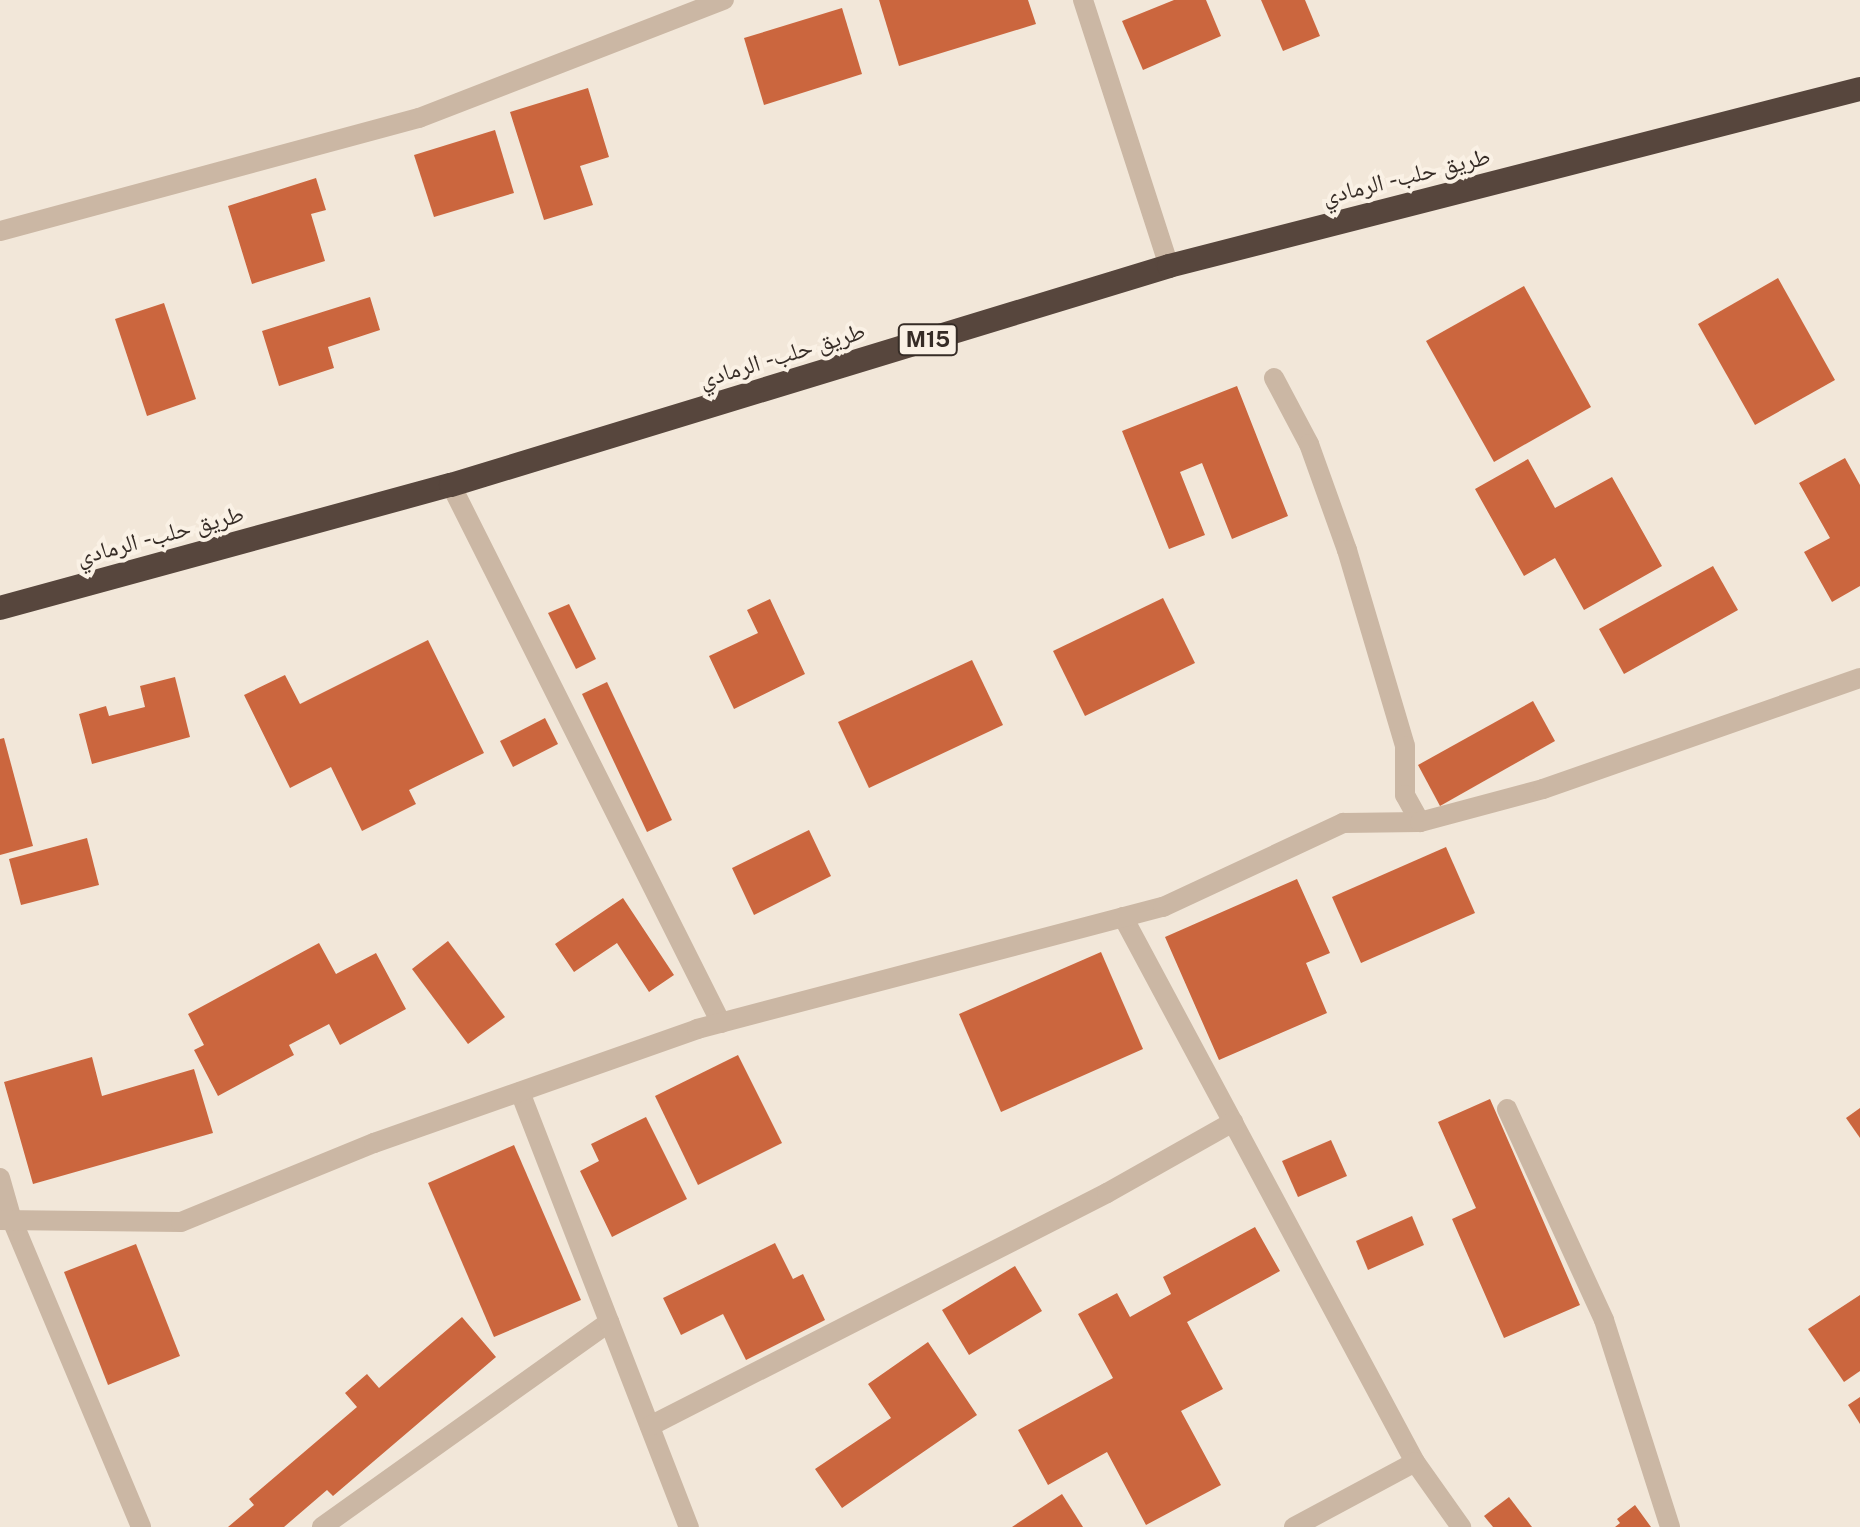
<!DOCTYPE html>
<meta charset="utf-8">
<style>
body{margin:0}
#map{position:relative;width:1860px;height:1527px;overflow:hidden;background:#f2e7d9;font-family:"Public Sans","Noto Naskh Arabic",sans-serif}
div>[style]{position:absolute}
.building>*{inset:0;background:#cb663e}
.lane>*{height:20px;margin:-10px;padding:0 10px;transform-origin:10px;border-radius:10px;background:#cbb7a4}
.street>*{height:20px;margin:-10px;padding:0 10px;transform-origin:10px;border-radius:10px;background:#cbb7a4}
.highway>*{height:24px;margin:-12px;padding:0 12px;transform-origin:12px;border-radius:12px;background:#57463d}
span{translate:-50% -50%;white-space:nowrap;text-align:center;line-height:1.15;-webkit-text-stroke:8px #faf1e5;paint-order:stroke}
.shield-label span{padding:2px 6px;background:#faf1e5;border:2px solid;border-radius:6px;-webkit-text-stroke-width:0}
.shield-label{font-size:22px;color:#362c26;font-weight:700}
.street-label{font-size:24px;color:#362c26}
</style>
<div id="map">
<div class="building">
<div style="clip-path:polygon(879px 0,1028px 0,1036px 24px,899px 66px)"></div>
<div style="clip-path:polygon(1174px 0,1206px 0,1221px 36px,1143px 70px,1122px 21px)"></div>
<div style="clip-path:polygon(1261px 0,1305px 0,1320px 36px,1283px 51px)"></div>
<div style="clip-path:polygon(842px 8px,862px 74px,764px 105px,744px 38px)"></div>
<div style="clip-path:polygon(588px 88px,609px 157px,580px 166px,593px 205px,544px 220px,510px 112px)"></div>
<div style="clip-path:polygon(495px 130px,514px 193px,434px 217px,414px 155px)"></div>
<div style="clip-path:polygon(316px 178px,326px 210px,311px 214px,325px 261px,252px 284px,228px 206px)"></div>
<div style="clip-path:polygon(1778px 278px,1835px 380px,1755px 425px,1698px 324px)"></div>
<div style="clip-path:polygon(1524px 286px,1591px 407px,1494px 462px,1426px 341px)"></div>
<div style="clip-path:polygon(370px 297px,380px 330px,328px 347px,334px 368px,279px 386px,262px 331px)"></div>
<div style="clip-path:polygon(164px 303px,196px 399px,147px 416px,115px 319px)"></div>
<div style="clip-path:polygon(1237px 386px,1288px 516px,1232px 539px,1202px 463px,1180px 472px,1205px 535px,1169px 549px,1122px 431px)"></div>
<div style="clip-path:polygon(1845px 458px,1860px 485px,1860px 586px,1832px 602px,1804px 552px,1830px 538px,1799px 483px)"></div>
<div style="clip-path:polygon(1528px 459px,1555px 508px,1612px 477px,1662px 566px,1584px 610px,1555px 558px,1524px 576px,1475px 489px)"></div>
<div style="clip-path:polygon(1713px 566px,1738px 610px,1624px 674px,1599px 629px)"></div>
<div style="clip-path:polygon(1163px 598px,1195px 663px,1085px 716px,1053px 651px)"></div>
<div style="clip-path:polygon(770px 599px,805px 674px,734px 709px,709px 656px,758px 633px,747px 610px)"></div>
<div style="clip-path:polygon(569px 604px,596px 659px,576px 669px,548px 613px)"></div>
<div style="clip-path:polygon(428px 640px,484px 753px,409px 790px,416px 804px,362px 831px,331px 767px,290px 788px,244px 695px,285px 675px,300px 704px)"></div>
<div style="clip-path:polygon(972px 660px,1003px 725px,869px 788px,838px 722px)"></div>
<div style="clip-path:polygon(175px 677px,190px 737px,92px 764px,79px 714px,106px 706px,109px 716px,145px 707px,140px 686px)"></div>
<div style="clip-path:polygon(607px 682px,672px 820px,647px 832px,582px 694px)"></div>
<div style="clip-path:polygon(1533px 701px,1555px 741px,1440px 806px,1418px 765px)"></div>
<div style="clip-path:polygon(545px 718px,558px 744px,513px 767px,500px 741px)"></div>
<div style="clip-path:polygon(4px 738px,33px 846px,0 855px,0 739px)"></div>
<div style="clip-path:polygon(809px 830px,831px 876px,754px 915px,732px 868px)"></div>
<div style="clip-path:polygon(87px 838px,99px 885px,21px 905px,9px 859px)"></div>
<div style="clip-path:polygon(1446px 847px,1475px 913px,1361px 963px,1332px 897px)"></div>
<div style="clip-path:polygon(1297px 879px,1330px 953px,1306px 963px,1327px 1013px,1219px 1060px,1165px 937px)"></div>
<div style="clip-path:polygon(623px 898px,674px 975px,649px 992px,617px 943px,574px 972px,555px 944px)"></div>
<div style="clip-path:polygon(448px 941px,505px 1017px,468px 1044px,412px 969px)"></div>
<div style="clip-path:polygon(319px 943px,336px 974px,376px 953px,406px 1009px,340px 1045px,329px 1024px,289px 1045px,294px 1055px,218px 1096px,194px 1050px,204px 1045px,188px 1014px)"></div>
<div style="clip-path:polygon(1101px 952px,1143px 1049px,1001px 1112px,959px 1014px)"></div>
<div style="clip-path:polygon(738px 1055px,782px 1143px,698px 1185px,655px 1096px)"></div>
<div style="clip-path:polygon(92px 1057px,102px 1096px,194px 1069px,213px 1133px,33px 1184px,4px 1082px)"></div>
<div style="clip-path:polygon(1490px 1099px,1580px 1305px,1504px 1338px,1452px 1219px,1476px 1208px,1438px 1122px)"></div>
<div style="clip-path:polygon(1860px 1108px,1860px 1138px,1846px 1118px)"></div>
<div style="clip-path:polygon(646px 1117px,687px 1199px,612px 1237px,580px 1171px,599px 1161px,591px 1144px)"></div>
<div style="clip-path:polygon(1331px 1140px,1347px 1176px,1298px 1197px,1282px 1161px)"></div>
<div style="clip-path:polygon(514px 1145px,581px 1300px,494px 1337px,428px 1183px)"></div>
<div style="clip-path:polygon(1412px 1216px,1424px 1245px,1368px 1270px,1356px 1241px)"></div>
<div style="clip-path:polygon(1255px 1227px,1280px 1271px,1187px 1322px,1223px 1389px,1181px 1411px,1221px 1485px,1146px 1525px,1107px 1452px,1048px 1485px,1018px 1430px,1113px 1378px,1078px 1314px,1117px 1293px,1130px 1317px,1171px 1294px,1163px 1277px)"></div>
<div style="clip-path:polygon(775px 1243px,793px 1279px,803px 1274px,825px 1320px,746px 1360px,723px 1314px,681px 1335px,663px 1298px)"></div>
<div style="clip-path:polygon(136px 1244px,180px 1356px,108px 1385px,64px 1272px)"></div>
<div style="clip-path:polygon(1015px 1266px,1042px 1311px,969px 1355px,942px 1310px)"></div>
<div style="clip-path:polygon(1860px 1295px,1860px 1371px,1844px 1382px,1808px 1329px)"></div>
<div style="clip-path:polygon(462px 1317px,496px 1357px,333px 1496px,327px 1490px,284px 1527px,228px 1527px,254px 1505px,249px 1499px,357px 1407px,345px 1393px,367px 1374px,379px 1388px)"></div>
<div style="clip-path:polygon(928px 1342px,977px 1415px,842px 1508px,815px 1469px,891px 1418px,868px 1384px)"></div>
<div style="clip-path:polygon(1860px 1397px,1860px 1424px,1848px 1405px)"></div>
<div style="clip-path:polygon(1062px 1494px,1083px 1527px,1012px 1527px)"></div>
<div style="clip-path:polygon(1509px 1497px,1532px 1527px,1493px 1527px,1484px 1516px)"></div>
<div style="clip-path:polygon(1635px 1505px,1651px 1527px,1615px 1527px,1620px 1523px,1617px 1519px)"></div>
</div>
<div class="lane">
<div style="left:1274px;top:378px;width:75px;rotate:62.1deg"></div>
<div style="left:1309px;top:444px;width:113px;rotate:70.3deg"></div>
<div style="left:1347px;top:550px;width:204px;rotate:73.5deg"></div>
<div style="left:1405px;top:746px;width:49px;rotate:90deg"></div>
<div style="left:1405px;top:795px;width:31px;rotate:61deg"></div>
<div style="left:451px;top:485px;width:602px;rotate:63.35deg"></div>
<div style="left:1507px;top:1109px;width:232px;rotate:65.3deg"></div>
<div style="left:1604px;top:1320px;width:217px;rotate:72.3deg"></div>
<div style="left:0;top:1178px;width:44px;rotate:74.1deg"></div>
<div style="left:12px;top:1220px;width:333px;rotate:67.2deg"></div>
<div style="left:322px;top:1527px;width:353px;rotate:-35.5deg"></div>
</div>
<div class="street">
<div style="left:1083px;top:0;width:280px;rotate:72.1deg"></div>
<div style="left:0;top:231px;width:434px;rotate:-15.1deg"></div>
<div style="left:419px;top:118px;width:327px;rotate:-21.2deg"></div>
<div style="left:1123px;top:917px;width:618px;rotate:61.82deg"></div>
<div style="left:1415px;top:1462px;width:80px;rotate:54.7deg"></div>
<div style="left:520px;top:1092px;width:467px;rotate:68.8deg"></div>
<div style="left:0;top:1220px;width:181px;rotate:0.6deg"></div>
<div style="left:181px;top:1222px;width:209px;rotate:-22.3deg"></div>
<div style="left:374px;top:1143px;width:343px;rotate:-19.4deg"></div>
<div style="left:697px;top:1029px;width:482px;rotate:-14.7deg"></div>
<div style="left:1163px;top:907px;width:199px;rotate:-25deg"></div>
<div style="left:1343px;top:823px;width:77px;rotate:-0.7deg"></div>
<div style="left:1420px;top:822px;width:127px;rotate:-15deg"></div>
<div style="left:1543px;top:789px;width:336px;rotate:-19.3deg"></div>
<div style="left:650px;top:1426px;width:513px;rotate:-27.01deg"></div>
<div style="left:1107px;top:1193px;width:145px;rotate:-29.4deg"></div>
<div style="left:1294px;top:1527px;width:137px;rotate:-28.2deg"></div>
</div>
<div class="highway">
<div style="left:0;top:608px;width:467px;rotate:-15.3deg"></div>
<div style="left:451px;top:485px;width:751px;rotate:-16.96deg"></div>
<div style="left:1169px;top:266px;width:713px;rotate:-14.37deg"></div>
</div>
<div class="shield-label">
<span style="left:928px;top:340px">M15</span>
</div>
<div class="street-label">
<span style="left:1406px;top:176px;rotate:-14deg">طريق حلب - الرمادي</span>
<span style="left:782px;top:355px;rotate:-17deg">طريق حلب - الرمادي</span>
<span style="left:160px;top:535px;rotate:-15deg">طريق حلب - الرمادي</span>
</div>
</div>
